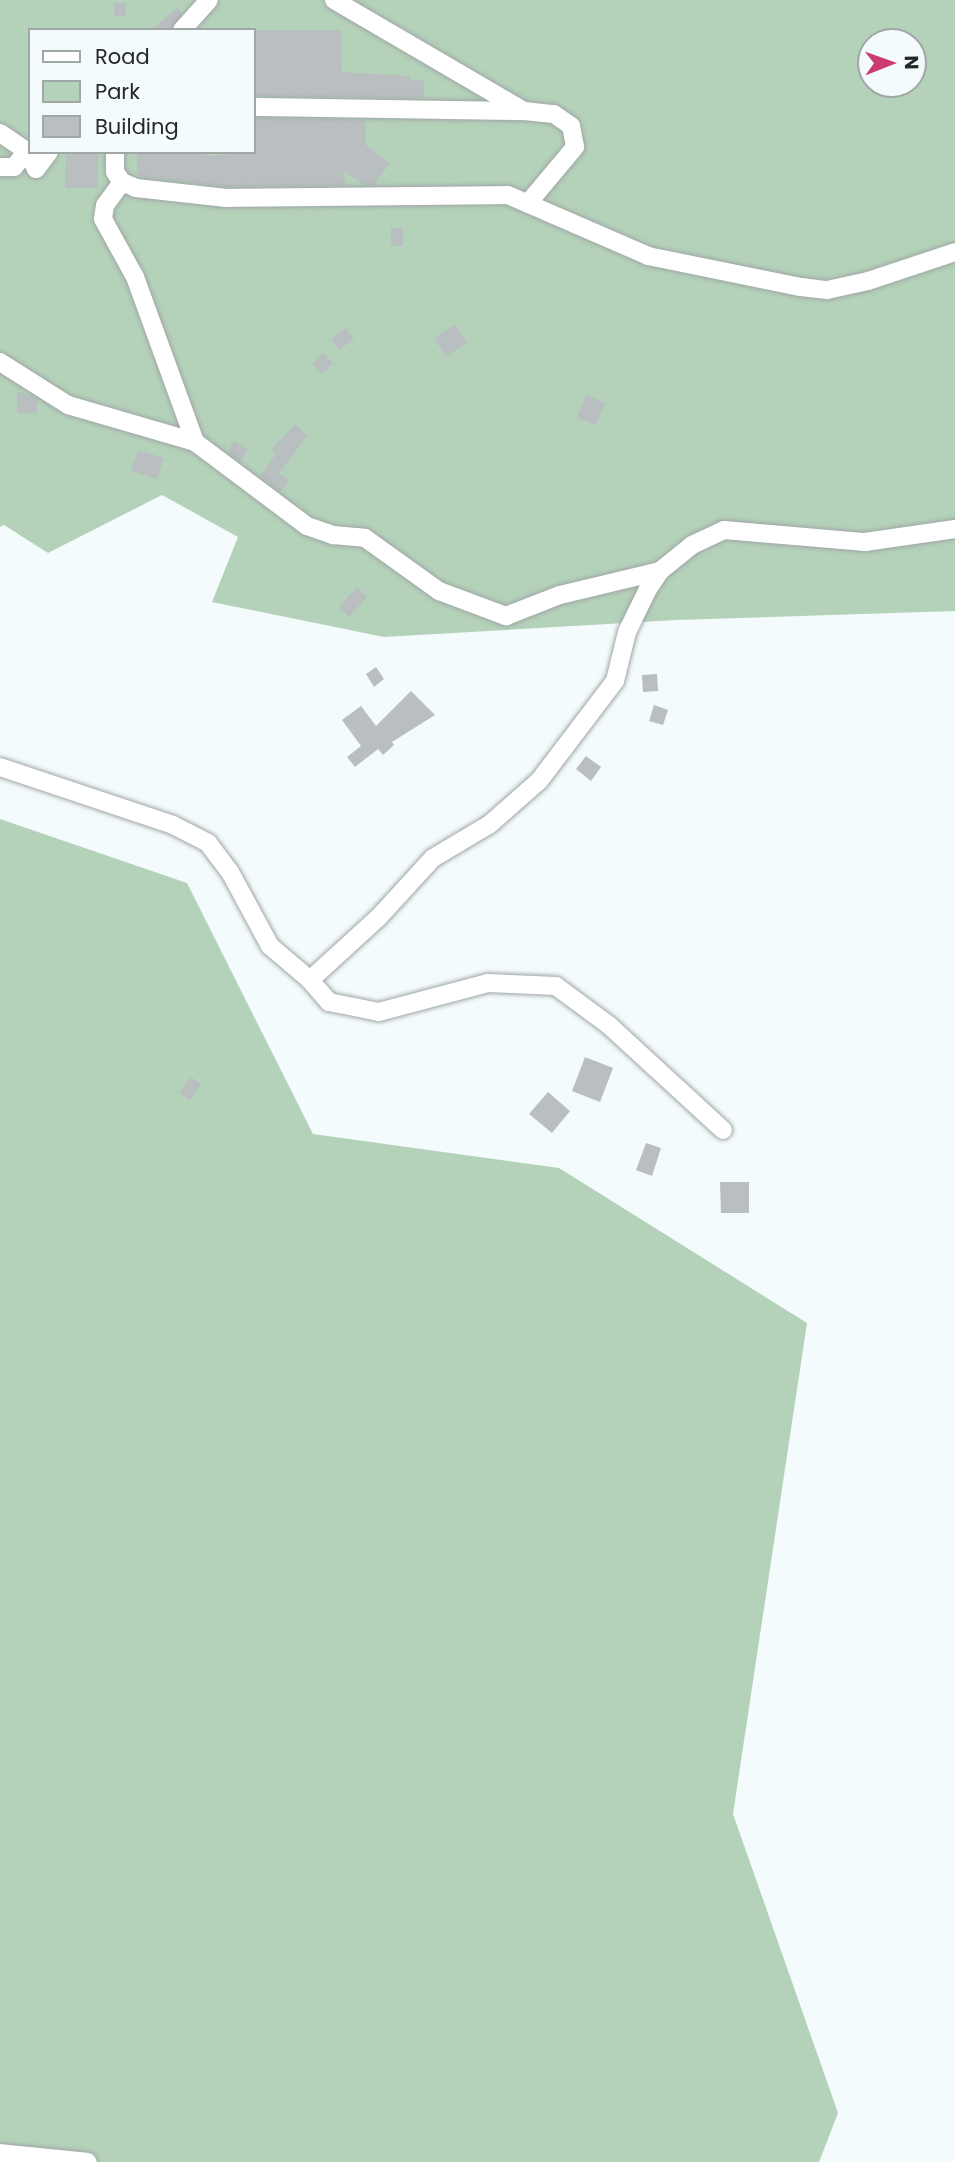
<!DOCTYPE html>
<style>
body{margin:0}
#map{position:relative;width:955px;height:2162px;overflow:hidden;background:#f4fbfc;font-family:Poppins,sans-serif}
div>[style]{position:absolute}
.green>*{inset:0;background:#b4d2b9}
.building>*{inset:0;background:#b9bec1}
.roads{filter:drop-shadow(0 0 2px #a0a6a7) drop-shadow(0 0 2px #a0a6a7)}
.minor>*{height:18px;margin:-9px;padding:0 9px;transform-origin:9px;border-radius:9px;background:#fff}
span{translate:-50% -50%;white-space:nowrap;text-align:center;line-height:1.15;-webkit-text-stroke:7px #f4fbfc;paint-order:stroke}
.legend{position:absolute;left:28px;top:28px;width:228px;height:126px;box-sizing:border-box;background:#f4fbfc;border:2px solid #a1a6a7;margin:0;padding:9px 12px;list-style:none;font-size:21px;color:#252728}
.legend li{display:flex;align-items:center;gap:14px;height:35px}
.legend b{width:35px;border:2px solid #a1a6a7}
.north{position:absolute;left:857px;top:28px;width:70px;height:70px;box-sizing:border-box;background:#f4fbfc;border:2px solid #a1a6a7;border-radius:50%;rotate:89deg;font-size:19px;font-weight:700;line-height:28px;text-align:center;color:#252728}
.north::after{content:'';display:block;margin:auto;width:24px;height:32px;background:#ca3d6e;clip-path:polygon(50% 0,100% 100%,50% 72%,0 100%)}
</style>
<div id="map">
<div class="green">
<div style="clip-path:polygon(evenodd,0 0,955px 0,955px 611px,677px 620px,384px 637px,212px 602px,238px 537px,162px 495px,48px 553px,4px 525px,0 527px,0 0,30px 30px,254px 30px,254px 152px,30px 152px,30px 30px,0 0,871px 42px,913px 42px,913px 84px,871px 84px,871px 42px)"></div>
<div style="clip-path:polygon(0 819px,187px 883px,313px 1134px,559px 1168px,807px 1323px,733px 1814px,838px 2113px,819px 2162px,0 2162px)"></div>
</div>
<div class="building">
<div style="clip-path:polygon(114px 3px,126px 3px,126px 16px,114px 16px)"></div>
<div style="clip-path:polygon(177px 7px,182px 13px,171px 30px,152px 30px)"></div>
<div style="clip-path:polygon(254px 30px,341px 30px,342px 72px,411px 76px,411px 80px,424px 80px,424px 98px,254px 96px)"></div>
<div style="clip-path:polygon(254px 118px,366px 120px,366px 145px,390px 163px,374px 185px,364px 185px,344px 171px,345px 185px,227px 187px,138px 176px,137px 152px,207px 152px,207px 156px,254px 152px)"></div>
<div style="clip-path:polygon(98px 152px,98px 188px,65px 188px,66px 153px)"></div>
<div style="clip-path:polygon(391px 228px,403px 228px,403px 246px,391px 246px)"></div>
<div style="clip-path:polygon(455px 324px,467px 342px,446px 357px,434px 338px)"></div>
<div style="clip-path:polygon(346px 328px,354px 339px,339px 350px,331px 339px)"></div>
<div style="clip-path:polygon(323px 352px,333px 363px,322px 374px,312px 364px)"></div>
<div style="clip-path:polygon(17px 391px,37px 399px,37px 413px,17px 413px)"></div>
<div style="clip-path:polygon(586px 395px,605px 403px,596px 425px,577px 418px)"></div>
<div style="clip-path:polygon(295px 424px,307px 436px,279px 473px,289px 481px,280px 492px,260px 476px,276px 454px,271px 450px)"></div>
<div style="clip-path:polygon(234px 441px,248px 450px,240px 462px,227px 452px)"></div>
<div style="clip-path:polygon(138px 450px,164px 458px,157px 479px,131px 471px)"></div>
<div style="clip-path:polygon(357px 587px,367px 597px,349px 617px,339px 607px)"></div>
<div style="clip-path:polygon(376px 667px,384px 679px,374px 687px,366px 674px)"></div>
<div style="clip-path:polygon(657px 674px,658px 691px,643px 692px,642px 675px)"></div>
<div style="clip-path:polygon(411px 691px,435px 715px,392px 742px,394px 745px,383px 755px,378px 749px,355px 767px,347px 757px,361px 746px,342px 720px,361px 706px,376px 726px)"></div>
<div style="clip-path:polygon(654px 705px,668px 710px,663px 725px,649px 721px)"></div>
<div style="clip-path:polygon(586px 756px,601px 767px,591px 781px,576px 769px)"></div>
<div style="clip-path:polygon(585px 1057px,613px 1068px,600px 1102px,572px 1091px)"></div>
<div style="clip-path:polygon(191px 1077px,201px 1084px,190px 1100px,179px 1092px)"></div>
<div style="clip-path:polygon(548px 1092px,570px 1111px,552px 1133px,529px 1114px)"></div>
<div style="clip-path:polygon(646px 1143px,661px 1148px,652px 1176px,636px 1170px)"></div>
<div style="clip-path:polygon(720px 1182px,749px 1182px,749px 1213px,721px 1213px)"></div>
</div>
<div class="roads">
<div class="minor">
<div style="left:334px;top:0;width:220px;rotate:30.3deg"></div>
<div style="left:524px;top:111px;width:30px;rotate:6deg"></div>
<div style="left:554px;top:114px;width:21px;rotate:35deg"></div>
<div style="left:571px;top:126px;width:21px;rotate:79deg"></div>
<div style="left:575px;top:147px;width:72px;rotate:129.9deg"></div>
<div style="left:182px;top:30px;width:40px;rotate:-48deg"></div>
<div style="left:254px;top:107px;width:266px;rotate:0.9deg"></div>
<div style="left:0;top:133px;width:32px;rotate:34deg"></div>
<div style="left:27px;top:151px;width:20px;rotate:63deg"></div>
<div style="left:36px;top:169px;width:21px;rotate:-53deg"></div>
<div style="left:115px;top:152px;width:20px;rotate:90deg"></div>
<div style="left:115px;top:172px;width:12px;rotate:55deg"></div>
<div style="left:122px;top:182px;width:15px;rotate:23deg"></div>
<div style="left:136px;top:188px;width:91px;rotate:6.3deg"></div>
<div style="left:226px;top:198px;width:282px;rotate:-0.6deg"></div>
<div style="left:508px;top:195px;width:153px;rotate:23.5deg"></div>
<div style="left:648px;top:256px;width:156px;rotate:11.5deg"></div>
<div style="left:801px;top:287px;width:26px;rotate:7deg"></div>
<div style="left:827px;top:290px;width:42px;rotate:-12.4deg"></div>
<div style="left:868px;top:281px;width:92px;rotate:-18.4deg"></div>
<div style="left:0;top:167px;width:14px"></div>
<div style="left:14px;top:167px;width:21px;rotate:-51deg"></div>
<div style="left:122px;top:182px;width:29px;rotate:126deg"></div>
<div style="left:105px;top:205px;width:14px;rotate:98deg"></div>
<div style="left:103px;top:219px;width:66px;rotate:61.1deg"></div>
<div style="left:135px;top:277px;width:176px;rotate:70deg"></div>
<div style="left:0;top:362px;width:80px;rotate:32.3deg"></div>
<div style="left:68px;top:405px;width:132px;rotate:16.2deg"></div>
<div style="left:195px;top:442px;width:140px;rotate:36.9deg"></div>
<div style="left:307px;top:526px;width:28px;rotate:19deg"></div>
<div style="left:333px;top:535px;width:32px;rotate:5deg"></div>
<div style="left:365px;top:538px;width:91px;rotate:35.6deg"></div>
<div style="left:439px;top:591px;width:72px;rotate:20.5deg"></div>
<div style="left:506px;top:616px;width:58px;rotate:-21.3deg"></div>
<div style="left:560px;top:595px;width:103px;rotate:-13.5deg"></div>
<div style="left:0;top:767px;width:182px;rotate:18.5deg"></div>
<div style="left:173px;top:825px;width:39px;rotate:27deg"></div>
<div style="left:208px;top:843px;width:36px;rotate:53deg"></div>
<div style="left:230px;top:872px;width:84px;rotate:61.6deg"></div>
<div style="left:270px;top:946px;width:52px;rotate:40.4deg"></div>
<div style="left:723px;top:1130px;width:154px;rotate:-137.4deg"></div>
<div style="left:610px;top:1026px;width:67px;rotate:-143.5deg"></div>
<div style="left:556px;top:986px;width:68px;rotate:-177.5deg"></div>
<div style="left:488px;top:983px;width:113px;rotate:165.1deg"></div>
<div style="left:379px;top:1012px;width:51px;rotate:-168.7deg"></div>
<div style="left:329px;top:1002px;width:29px;rotate:-131deg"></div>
<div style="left:310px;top:980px;width:92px;rotate:-42.4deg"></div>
<div style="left:378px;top:918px;width:81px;rotate:-47.5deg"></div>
<div style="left:433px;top:858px;width:66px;rotate:-30.8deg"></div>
<div style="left:490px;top:824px;width:65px;rotate:-41.3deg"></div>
<div style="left:539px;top:781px;width:126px;rotate:-52.8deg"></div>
<div style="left:615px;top:681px;width:50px;rotate:-76.2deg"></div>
<div style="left:627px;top:632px;width:48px;rotate:-64deg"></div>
<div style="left:648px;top:589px;width:22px;rotate:-56deg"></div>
<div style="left:660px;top:571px;width:41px;rotate:-39.1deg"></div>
<div style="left:692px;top:545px;width:35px;rotate:-25deg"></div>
<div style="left:724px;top:530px;width:142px;rotate:4.9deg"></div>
<div style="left:865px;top:542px;width:91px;rotate:-8.2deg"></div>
<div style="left:0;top:2153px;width:88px;rotate:5.8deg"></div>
</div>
</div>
<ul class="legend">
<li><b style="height:9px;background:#fff"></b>Road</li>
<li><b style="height:19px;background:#b4d2b9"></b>Park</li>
<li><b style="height:19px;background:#b9bec1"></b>Building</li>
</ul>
<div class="north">N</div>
</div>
